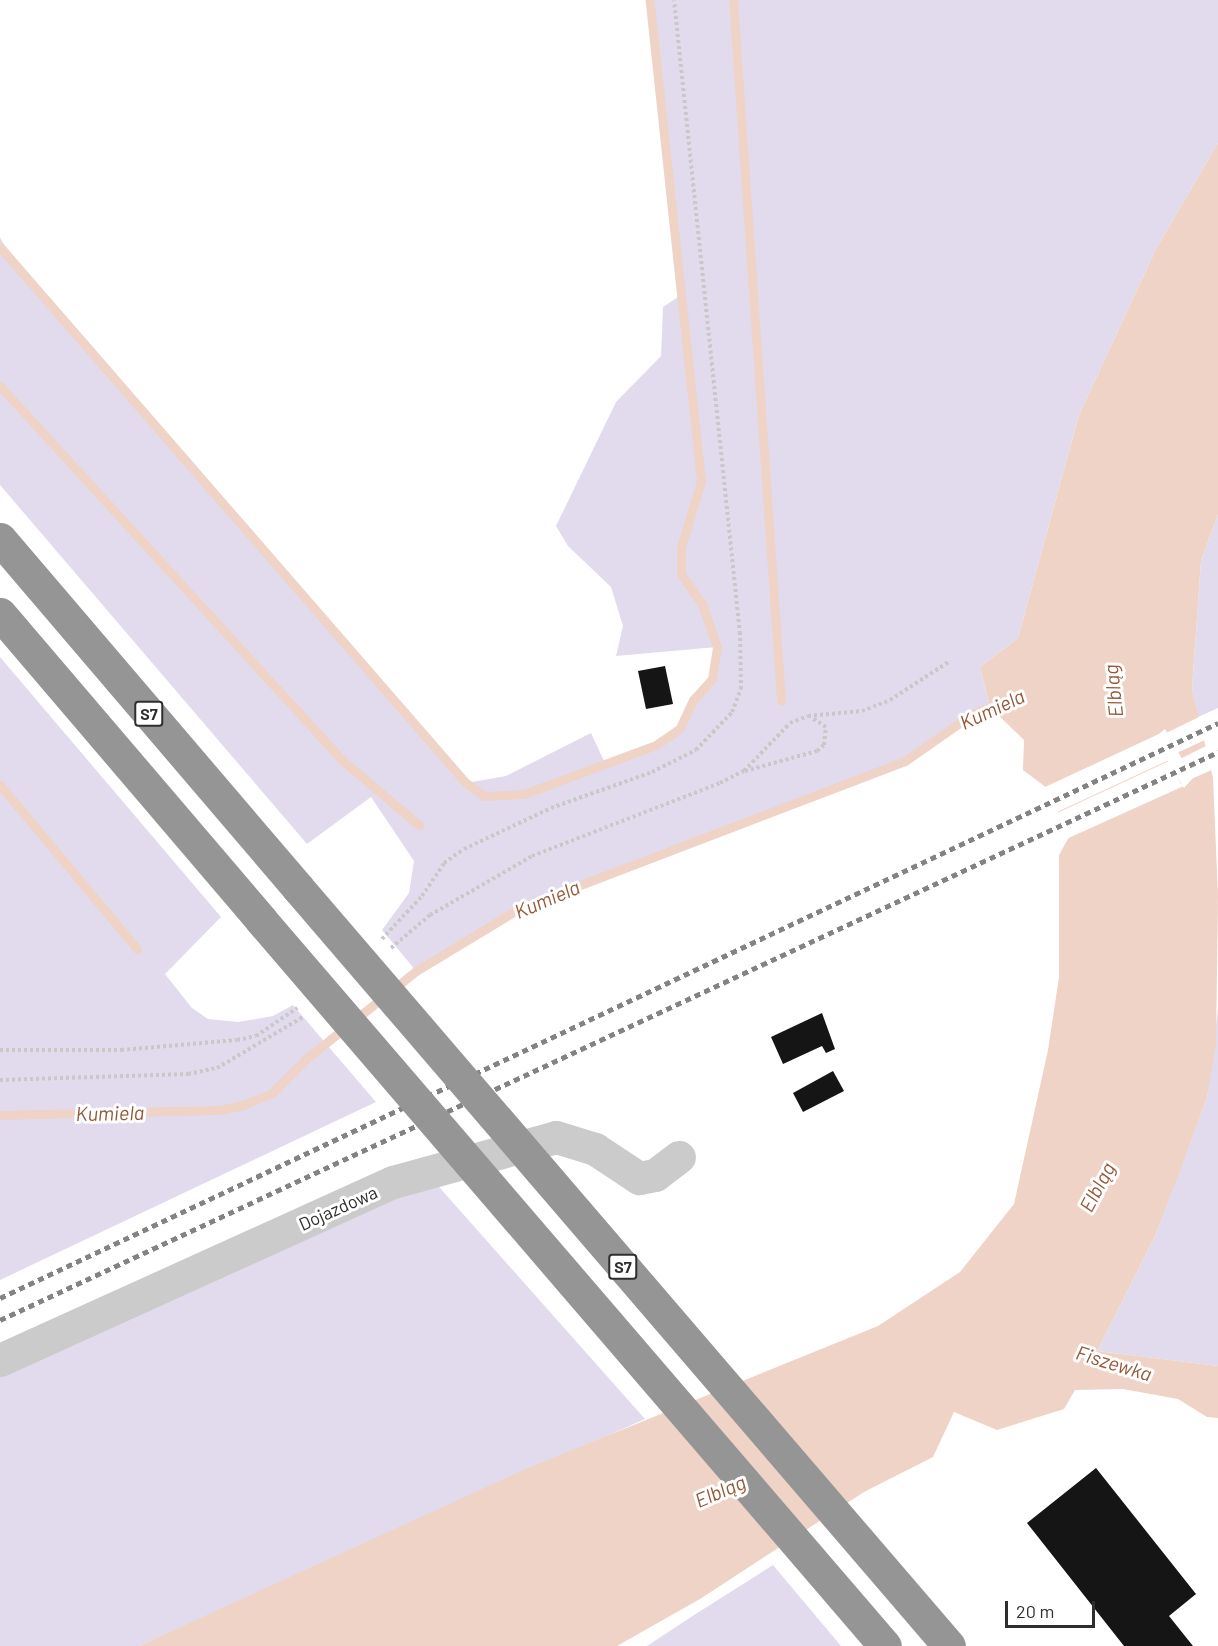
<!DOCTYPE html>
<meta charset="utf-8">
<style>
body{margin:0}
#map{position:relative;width:1218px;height:1646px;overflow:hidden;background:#fff;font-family:Barlow,sans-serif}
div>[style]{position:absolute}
.green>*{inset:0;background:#e2dbed}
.water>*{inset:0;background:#eed3c6}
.pier>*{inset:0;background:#fff}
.stream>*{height:9px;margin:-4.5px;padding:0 4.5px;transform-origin:4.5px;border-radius:4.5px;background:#eed3c6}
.building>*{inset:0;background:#151515}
.path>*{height:4px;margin-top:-2px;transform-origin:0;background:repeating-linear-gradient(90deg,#c8c8c8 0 3px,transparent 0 6px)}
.minor>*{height:33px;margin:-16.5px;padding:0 16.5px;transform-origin:16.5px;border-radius:16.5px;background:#cbcbcb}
.highway>*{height:33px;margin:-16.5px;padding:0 16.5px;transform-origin:16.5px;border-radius:16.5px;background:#959595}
.rail>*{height:4.5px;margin-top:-2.25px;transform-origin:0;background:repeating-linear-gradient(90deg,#838383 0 6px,transparent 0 10.5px)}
.highway-bridge>*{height:33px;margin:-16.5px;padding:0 16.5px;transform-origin:16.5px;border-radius:16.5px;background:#959595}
span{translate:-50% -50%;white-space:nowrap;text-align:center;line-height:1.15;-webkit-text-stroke:6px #fff;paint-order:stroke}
.shield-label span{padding:2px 4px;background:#fff;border:2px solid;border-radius:4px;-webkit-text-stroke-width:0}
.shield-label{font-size:16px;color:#2e2e2e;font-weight:700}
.street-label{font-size:18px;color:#2e2e2e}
.water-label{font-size:20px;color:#965736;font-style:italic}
.scale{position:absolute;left:1005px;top:1601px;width:90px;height:27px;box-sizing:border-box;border:3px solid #2e2e2e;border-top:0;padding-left:8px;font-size:18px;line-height:21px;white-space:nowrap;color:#2e2e2e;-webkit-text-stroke:4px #fff;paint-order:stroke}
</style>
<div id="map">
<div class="green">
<div style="clip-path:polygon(650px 0,1218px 0,1218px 143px,1156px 249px,1079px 415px,1018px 638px,980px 667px,990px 707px,972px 714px,905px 761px,520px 908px,416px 971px,382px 930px,409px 893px,414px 861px,371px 797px,307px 844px,0 485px,0 237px,12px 261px,466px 783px,506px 776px,591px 733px,605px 763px,656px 745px,680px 728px,693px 700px,712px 679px,717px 647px,616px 656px,623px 626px,611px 587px,568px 546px,556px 526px,616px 402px,661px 356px,663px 307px,678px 297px)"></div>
<div style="clip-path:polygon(1218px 514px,1218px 708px,1198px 717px,1192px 689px,1201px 561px)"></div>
<div style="clip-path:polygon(0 657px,221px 917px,165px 974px,192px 1008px,208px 1019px,238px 1022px,273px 1016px,293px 1005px,376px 1102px,0 1280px)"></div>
<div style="clip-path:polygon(1218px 1009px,1218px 1366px,1097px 1351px,1155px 1236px,1207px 1097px)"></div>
<div style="clip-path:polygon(432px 1179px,645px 1419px,139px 1646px,0 1646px,0 1367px)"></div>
<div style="clip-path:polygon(773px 1565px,841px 1646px,647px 1646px,691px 1617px)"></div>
</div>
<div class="water">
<div style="clip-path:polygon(evenodd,1218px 143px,1218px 514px,1201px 561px,1192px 689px,1213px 778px,1218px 896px,1216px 1044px,1207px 1097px,1180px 1171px,1155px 1236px,1097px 1351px,1218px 1366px,1218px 1418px,1207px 1417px,1178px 1399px,1123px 1389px,1075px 1390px,1064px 1409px,997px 1430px,954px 1412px,933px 1457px,864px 1492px,700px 1599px,617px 1646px,139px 1646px,530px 1467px,878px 1326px,960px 1272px,1014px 1204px,1048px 1050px,1059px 977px,1059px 855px,1069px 837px,1047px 788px,1023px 770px,1024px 740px,990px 707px,980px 667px,1018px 638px,1079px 415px,1156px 249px,1218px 143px,1165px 729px,1193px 778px,1184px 788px,1154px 738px,1165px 729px)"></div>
</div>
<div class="pier">
<div style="clip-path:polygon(1201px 716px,1207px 739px,1177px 753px,1166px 733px)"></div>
<div style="clip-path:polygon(1161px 733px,1158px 738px,1169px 760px,1055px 813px,1043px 788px)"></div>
<div style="clip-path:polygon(1208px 745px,1214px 769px,1189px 780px,1180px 759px)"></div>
<div style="clip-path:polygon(1169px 761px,1181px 784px,1186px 785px,1062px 841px,1065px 837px,1055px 814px)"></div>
</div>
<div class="stream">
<div style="left:733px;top:0;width:702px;rotate:86.08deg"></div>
<div style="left:0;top:247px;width:710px;rotate:49deg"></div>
<div style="left:466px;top:783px;width:22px;rotate:36deg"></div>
<div style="left:484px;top:796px;width:40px;rotate:-2.9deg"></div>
<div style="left:524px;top:794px;width:141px;rotate:-20.4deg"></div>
<div style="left:656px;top:745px;width:29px;rotate:-35deg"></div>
<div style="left:680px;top:728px;width:31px;rotate:-65deg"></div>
<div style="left:693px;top:700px;width:28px;rotate:-48deg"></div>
<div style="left:712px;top:679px;width:32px;rotate:-81deg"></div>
<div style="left:717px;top:647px;width:46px;rotate:-109.2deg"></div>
<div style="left:702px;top:604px;width:37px;rotate:-125deg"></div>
<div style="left:681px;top:574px;width:27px;rotate:-90deg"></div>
<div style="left:681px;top:547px;width:69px;rotate:-73.1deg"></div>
<div style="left:701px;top:481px;width:484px;rotate:-96.1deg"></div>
<div style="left:0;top:386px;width:507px;rotate:47.56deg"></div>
<div style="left:342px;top:760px;width:101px;rotate:40.2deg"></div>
<div style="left:0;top:785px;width:214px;rotate:50.1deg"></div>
<div style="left:0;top:1115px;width:220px;rotate:-1.3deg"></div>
<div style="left:220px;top:1110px;width:24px;rotate:-12deg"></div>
<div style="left:243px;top:1105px;width:31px;rotate:-22deg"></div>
<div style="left:272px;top:1093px;width:49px;rotate:-45deg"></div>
<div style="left:307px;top:1058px;width:139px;rotate:-38.6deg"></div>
<div style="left:416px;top:971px;width:122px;rotate:-31.2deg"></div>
<div style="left:520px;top:908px;width:412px;rotate:-20.9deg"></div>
<div style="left:905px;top:761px;width:82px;rotate:-35deg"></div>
<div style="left:972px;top:714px;width:31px;rotate:-21deg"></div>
</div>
<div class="building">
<div style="clip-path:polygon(665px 666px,673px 704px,646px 709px,638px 671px)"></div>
<div style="clip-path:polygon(822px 1013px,835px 1049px,826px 1053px,822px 1046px,783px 1064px,771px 1037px)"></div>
<div style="clip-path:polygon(833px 1071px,844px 1091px,803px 1112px,793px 1093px)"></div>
<div style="clip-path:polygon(1096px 1468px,1196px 1594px,1169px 1616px,1193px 1646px,1124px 1646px,1027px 1523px)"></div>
</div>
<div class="path">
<div style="left:745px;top:771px;width:75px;rotate:-15.5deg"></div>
<div style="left:817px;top:751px;width:9px;rotate:-41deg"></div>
<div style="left:824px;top:745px;width:18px;rotate:-84deg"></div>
<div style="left:826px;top:727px;width:17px;rotate:-147deg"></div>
<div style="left:382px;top:939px;width:59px;rotate:-47.1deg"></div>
<div style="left:422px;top:896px;width:40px;rotate:-56deg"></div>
<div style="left:444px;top:863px;width:24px;rotate:-35deg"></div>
<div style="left:464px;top:849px;width:96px;rotate:-25.2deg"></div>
<div style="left:551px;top:808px;width:107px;rotate:-19.6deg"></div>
<div style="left:652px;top:772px;width:49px;rotate:-26.6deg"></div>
<div style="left:696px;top:750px;width:52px;rotate:-46.5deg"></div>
<div style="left:732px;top:712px;width:25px;rotate:-69deg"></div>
<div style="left:741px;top:689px;width:55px;rotate:-91deg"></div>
<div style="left:740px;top:634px;width:637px;rotate:-95.94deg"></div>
<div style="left:391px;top:948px;width:51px;rotate:-40.2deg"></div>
<div style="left:430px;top:915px;width:118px;rotate:-30deg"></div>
<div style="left:532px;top:856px;width:202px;rotate:-21.2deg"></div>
<div style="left:720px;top:783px;width:27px;rotate:-27deg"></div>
<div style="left:744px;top:771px;width:66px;rotate:-46.2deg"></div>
<div style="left:790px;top:723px;width:19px;rotate:-21deg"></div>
<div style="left:808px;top:716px;width:54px;rotate:-5.3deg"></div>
<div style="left:862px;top:711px;width:30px;rotate:-21deg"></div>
<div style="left:890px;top:700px;width:72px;rotate:-33deg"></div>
<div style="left:0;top:1050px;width:121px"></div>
<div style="left:121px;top:1050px;width:116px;rotate:-4.9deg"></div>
<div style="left:237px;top:1040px;width:19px;rotate:-12deg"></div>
<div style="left:256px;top:1036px;width:50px;rotate:-34.3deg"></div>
<div style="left:0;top:1080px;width:188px;rotate:-1.8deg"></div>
<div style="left:188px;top:1074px;width:30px;rotate:-12deg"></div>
<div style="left:217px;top:1068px;width:100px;rotate:-30.7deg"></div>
</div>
<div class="minor">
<div style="left:0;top:1360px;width:431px;rotate:-24.4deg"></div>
<div style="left:393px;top:1182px;width:169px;rotate:-15.4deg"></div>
<div style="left:556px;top:1137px;width:41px;rotate:17.1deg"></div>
<div style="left:595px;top:1149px;width:53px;rotate:33.4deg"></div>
<div style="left:639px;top:1178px;width:16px;rotate:-11deg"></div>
<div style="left:655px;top:1175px;width:30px;rotate:-37deg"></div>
</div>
<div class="highway">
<div style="left:0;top:539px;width:459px;rotate:49.5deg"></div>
<div style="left:0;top:614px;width:402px;rotate:49.5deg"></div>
</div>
<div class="rail">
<div style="left:0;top:1298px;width:1347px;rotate:-25.27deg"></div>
<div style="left:0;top:1320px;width:1344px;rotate:-25deg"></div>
</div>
<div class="highway-bridge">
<div style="left:298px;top:888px;width:999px;rotate:49.34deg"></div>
<div style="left:261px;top:920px;width:957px;rotate:49.32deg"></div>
</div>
<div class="shield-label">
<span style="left:149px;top:714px">S7</span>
<span style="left:623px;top:1267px">S7</span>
</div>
<div class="street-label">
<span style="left:338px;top:1208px;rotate:-24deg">Dojazdowa</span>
</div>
<div class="water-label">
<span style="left:1113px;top:691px;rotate:-96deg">Elbląg</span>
<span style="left:992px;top:709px;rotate:-25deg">Kumiela</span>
<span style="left:547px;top:899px;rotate:-23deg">Kumiela</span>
<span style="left:110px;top:1113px;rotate:-1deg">Kumiela</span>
<span style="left:1097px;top:1187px;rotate:-62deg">Elbląg</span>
<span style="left:1114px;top:1363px;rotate:17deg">Fiszewka</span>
<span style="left:720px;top:1491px;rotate:-23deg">Elbląg</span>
</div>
<div class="scale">20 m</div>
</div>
